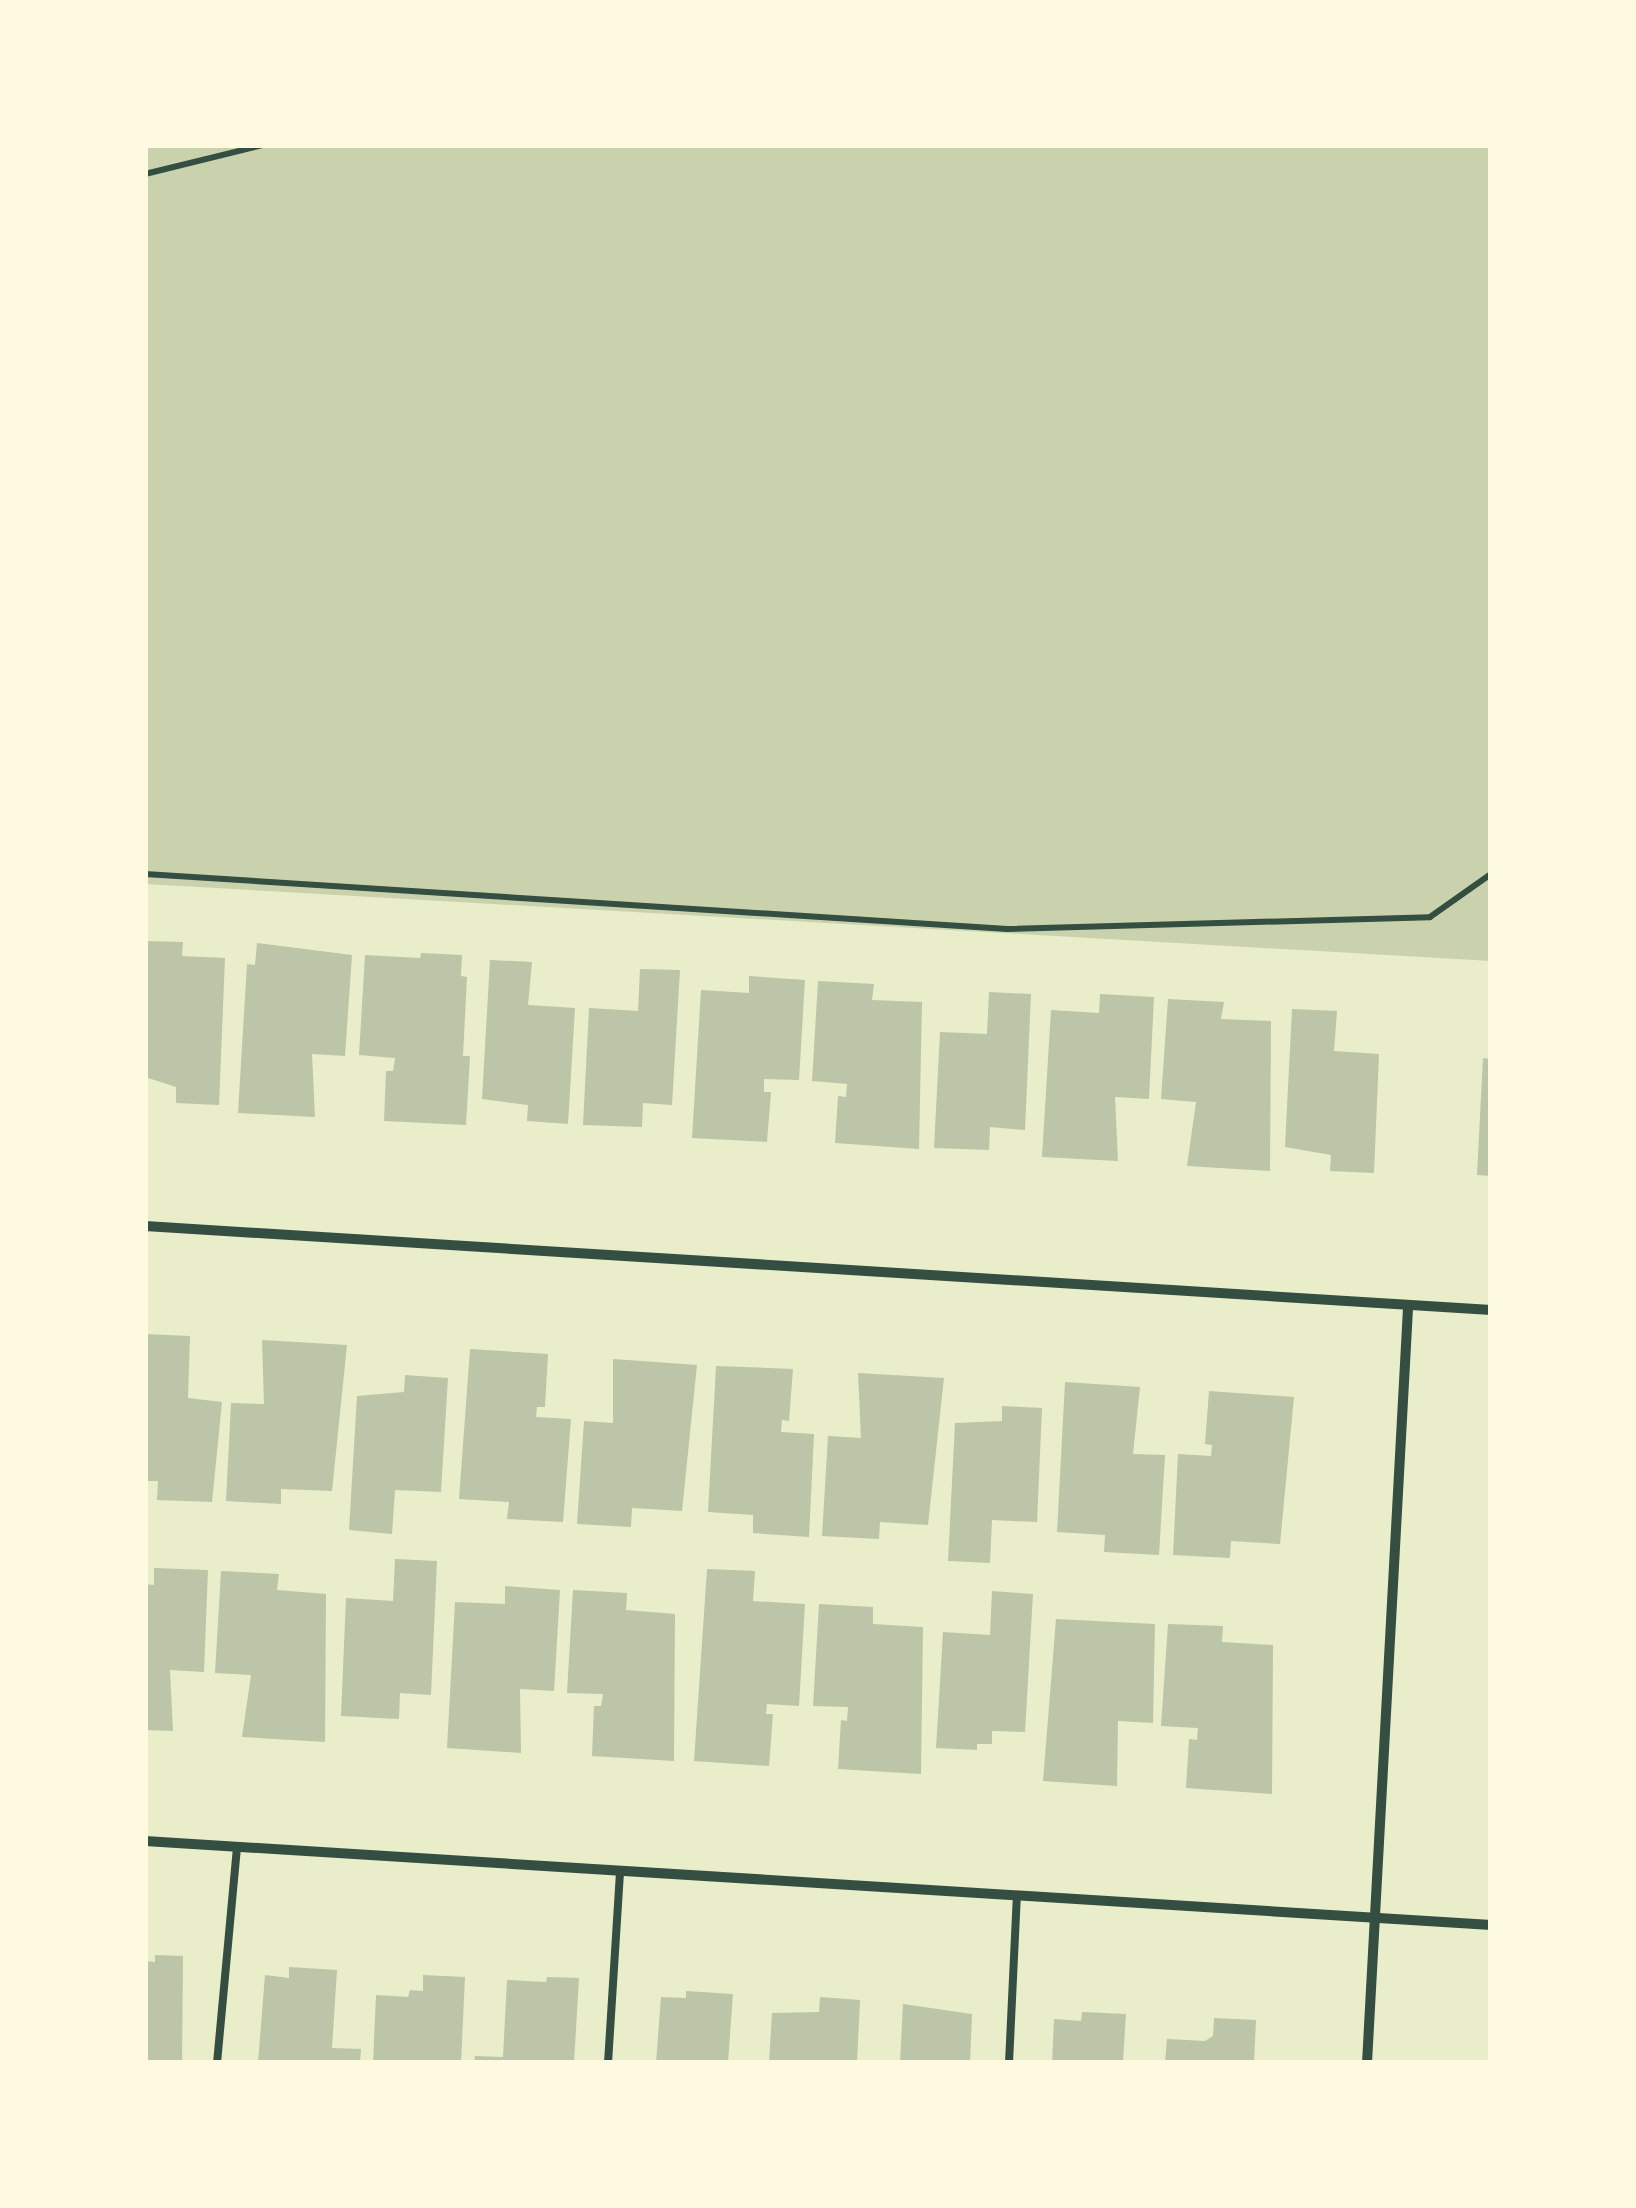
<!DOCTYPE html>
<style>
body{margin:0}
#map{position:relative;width:1636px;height:2208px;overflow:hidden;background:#e9edc9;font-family:Arial,sans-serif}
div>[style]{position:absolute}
.green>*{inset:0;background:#cad2ad}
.building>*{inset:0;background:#bcc5a7}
.path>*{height:6px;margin:-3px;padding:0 3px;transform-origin:3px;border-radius:3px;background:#344e41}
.service>*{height:8px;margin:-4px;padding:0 4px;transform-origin:4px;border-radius:4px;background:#344e41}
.minor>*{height:10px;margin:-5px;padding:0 5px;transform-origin:5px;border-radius:5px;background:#344e41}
span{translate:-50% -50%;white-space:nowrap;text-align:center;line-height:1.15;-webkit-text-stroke:8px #fefae0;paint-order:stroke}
.frame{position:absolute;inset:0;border:148px solid #fefae0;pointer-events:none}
</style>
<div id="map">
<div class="green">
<div style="clip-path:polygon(145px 145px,1491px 145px,1491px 961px,145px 884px)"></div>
</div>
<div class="building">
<div style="clip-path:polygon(145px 941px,183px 942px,182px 956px,225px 958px,219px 1105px,176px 1103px,176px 1087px,145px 1077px)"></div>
<div style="clip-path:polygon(257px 943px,352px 955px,345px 1056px,312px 1054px,315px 1117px,238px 1113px,247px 964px,255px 965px)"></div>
<div style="clip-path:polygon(421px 953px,462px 955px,461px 976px,467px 977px,463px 1056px,470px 1056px,466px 1125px,384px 1121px,386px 1071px,393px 1071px,395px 1058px,359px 1055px,365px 955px,420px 958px)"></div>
<div style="clip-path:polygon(490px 960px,532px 962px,528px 1005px,575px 1008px,568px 1124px,527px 1121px,528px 1105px,482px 1099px)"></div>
<div style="clip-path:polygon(640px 969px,680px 970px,672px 1105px,643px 1103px,642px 1127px,583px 1125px,589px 1008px,638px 1011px)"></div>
<div style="clip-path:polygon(749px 976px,805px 980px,799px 1080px,764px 1079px,764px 1092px,771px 1092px,767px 1142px,692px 1138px,701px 990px,749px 993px)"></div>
<div style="clip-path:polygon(818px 981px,874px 984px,872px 1000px,922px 1002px,919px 1149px,835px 1143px,838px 1096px,846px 1097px,847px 1084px,812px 1081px)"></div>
<div style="clip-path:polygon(989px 992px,1031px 994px,1025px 1130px,990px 1127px,989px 1150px,934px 1148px,940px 1032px,987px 1034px)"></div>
<div style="clip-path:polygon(1100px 994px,1154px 997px,1149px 1099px,1115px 1097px,1118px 1161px,1042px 1157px,1051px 1010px,1099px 1013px)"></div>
<div style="clip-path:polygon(1168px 999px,1224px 1002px,1221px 1019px,1271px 1021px,1270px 1171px,1187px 1166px,1196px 1102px,1161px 1099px)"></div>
<div style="clip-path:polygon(1292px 1009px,1337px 1011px,1334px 1051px,1379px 1054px,1374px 1173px,1330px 1171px,1331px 1155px,1285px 1147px)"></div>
<div style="clip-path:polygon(1483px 1058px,1491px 1059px,1491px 1176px,1477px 1175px)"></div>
<div style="clip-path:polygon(145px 1334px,190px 1336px,188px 1398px,222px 1402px,212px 1502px,157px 1500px,158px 1481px,145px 1481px)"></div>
<div style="clip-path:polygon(262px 1340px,347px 1345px,332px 1491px,281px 1489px,281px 1504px,226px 1501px,231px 1403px,264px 1404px)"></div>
<div style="clip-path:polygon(470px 1349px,548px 1354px,545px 1407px,537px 1407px,536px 1417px,571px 1419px,563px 1522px,507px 1519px,509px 1502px,459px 1499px)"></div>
<div style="clip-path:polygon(613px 1359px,697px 1365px,682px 1511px,632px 1508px,631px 1527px,577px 1524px,584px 1421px,613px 1423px)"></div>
<div style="clip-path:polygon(716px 1366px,793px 1369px,789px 1421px,782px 1420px,781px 1432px,814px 1434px,809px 1537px,753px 1533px,753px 1515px,708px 1512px)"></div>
<div style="clip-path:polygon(858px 1373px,944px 1378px,928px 1525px,880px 1522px,879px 1539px,822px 1536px,828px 1436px,861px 1438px)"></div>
<div style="clip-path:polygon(405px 1375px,448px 1378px,441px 1492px,395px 1490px,392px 1534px,349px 1530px,357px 1396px,404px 1392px)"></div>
<div style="clip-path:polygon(1065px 1382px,1140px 1387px,1133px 1454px,1165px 1455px,1159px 1555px,1104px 1552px,1105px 1535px,1057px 1532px)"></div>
<div style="clip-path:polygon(1209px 1391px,1294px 1397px,1280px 1544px,1231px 1541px,1230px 1558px,1173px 1555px,1178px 1454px,1211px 1456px,1212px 1445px,1205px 1444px)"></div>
<div style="clip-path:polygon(1002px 1406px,1042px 1408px,1037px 1522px,992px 1520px,990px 1563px,948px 1561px,955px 1423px,1002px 1421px)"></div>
<div style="clip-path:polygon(395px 1559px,437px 1561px,431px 1695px,400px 1693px,399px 1719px,341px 1716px,346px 1598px,393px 1601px)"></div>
<div style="clip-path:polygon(154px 1568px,208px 1570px,204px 1672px,170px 1670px,173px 1731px,145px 1730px,145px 1584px,154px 1585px)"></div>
<div style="clip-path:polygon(707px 1569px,755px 1571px,753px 1601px,805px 1604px,799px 1706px,767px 1704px,766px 1714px,773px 1714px,769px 1766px,694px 1761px)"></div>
<div style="clip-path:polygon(221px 1571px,279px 1574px,277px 1590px,326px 1594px,325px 1742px,242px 1737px,251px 1675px,215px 1673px)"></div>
<div style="clip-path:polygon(505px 1586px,560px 1590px,554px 1691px,520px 1689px,521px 1753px,447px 1748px,455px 1602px,505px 1604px)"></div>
<div style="clip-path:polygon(573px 1590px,627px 1593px,626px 1610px,675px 1614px,674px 1761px,592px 1756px,594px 1706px,601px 1706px,603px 1694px,567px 1693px)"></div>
<div style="clip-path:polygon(992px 1591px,1033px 1594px,1025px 1732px,992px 1731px,992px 1744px,977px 1744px,977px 1750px,936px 1748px,943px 1632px,990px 1635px)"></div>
<div style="clip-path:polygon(819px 1604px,873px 1607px,873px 1624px,923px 1627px,921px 1774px,838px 1769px,841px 1720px,847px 1721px,848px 1707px,813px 1706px)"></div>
<div style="clip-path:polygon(1056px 1619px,1155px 1624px,1153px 1723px,1118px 1721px,1117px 1786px,1043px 1781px)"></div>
<div style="clip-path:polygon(1168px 1624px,1223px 1626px,1222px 1642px,1273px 1645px,1272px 1794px,1186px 1788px,1189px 1739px,1197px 1740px,1198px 1728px,1161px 1726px)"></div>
<div style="clip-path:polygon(155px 1955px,183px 1956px,182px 2063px,145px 2063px,145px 1961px,155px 1962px)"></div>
<div style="clip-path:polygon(289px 1967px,337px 1970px,332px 2048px,361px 2049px,360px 2063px,258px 2063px,265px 1975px,289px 1978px)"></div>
<div style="clip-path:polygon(423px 1975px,465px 1977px,461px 2063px,373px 2063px,376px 1995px,408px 1997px,410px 1990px,423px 1991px)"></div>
<div style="clip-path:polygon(547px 1977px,579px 1978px,574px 2063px,474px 2063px,475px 2056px,503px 2057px,507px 1980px,546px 1982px)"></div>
<div style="clip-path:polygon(686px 1991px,733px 1994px,728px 2063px,656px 2063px,661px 1997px,686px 1998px)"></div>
<div style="clip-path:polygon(820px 1997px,860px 2000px,857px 2063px,769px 2063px,772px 2013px,819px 2012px)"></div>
<div style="clip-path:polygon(903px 2004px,972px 2014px,970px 2063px,900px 2063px)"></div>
<div style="clip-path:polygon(1082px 2012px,1126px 2014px,1123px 2063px,1052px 2063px,1054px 2019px,1081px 2021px)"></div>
<div style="clip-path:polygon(1214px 2018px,1256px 2020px,1254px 2063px,1165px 2063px,1167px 2039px,1205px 2041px,1213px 2036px)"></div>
</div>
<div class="path">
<div style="left:145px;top:174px;width:122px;rotate:-13.8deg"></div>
<div style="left:145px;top:874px;width:864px;rotate:3.65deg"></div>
<div style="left:1007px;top:929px;width:423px;rotate:-1.6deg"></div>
<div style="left:1430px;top:917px;width:75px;rotate:-35.2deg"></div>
</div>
<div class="service">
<div style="left:217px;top:2063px;width:218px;rotate:-84.7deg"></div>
<div style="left:608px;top:2063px;width:193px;rotate:-86.4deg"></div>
<div style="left:1009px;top:2063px;width:168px;rotate:-87.3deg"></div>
</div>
<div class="minor">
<div style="left:145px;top:1226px;width:1349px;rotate:3.57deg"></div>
<div style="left:145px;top:1841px;width:1349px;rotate:3.57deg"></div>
<div style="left:1367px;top:2063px;width:756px;rotate:-86.89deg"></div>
</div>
<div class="frame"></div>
</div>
